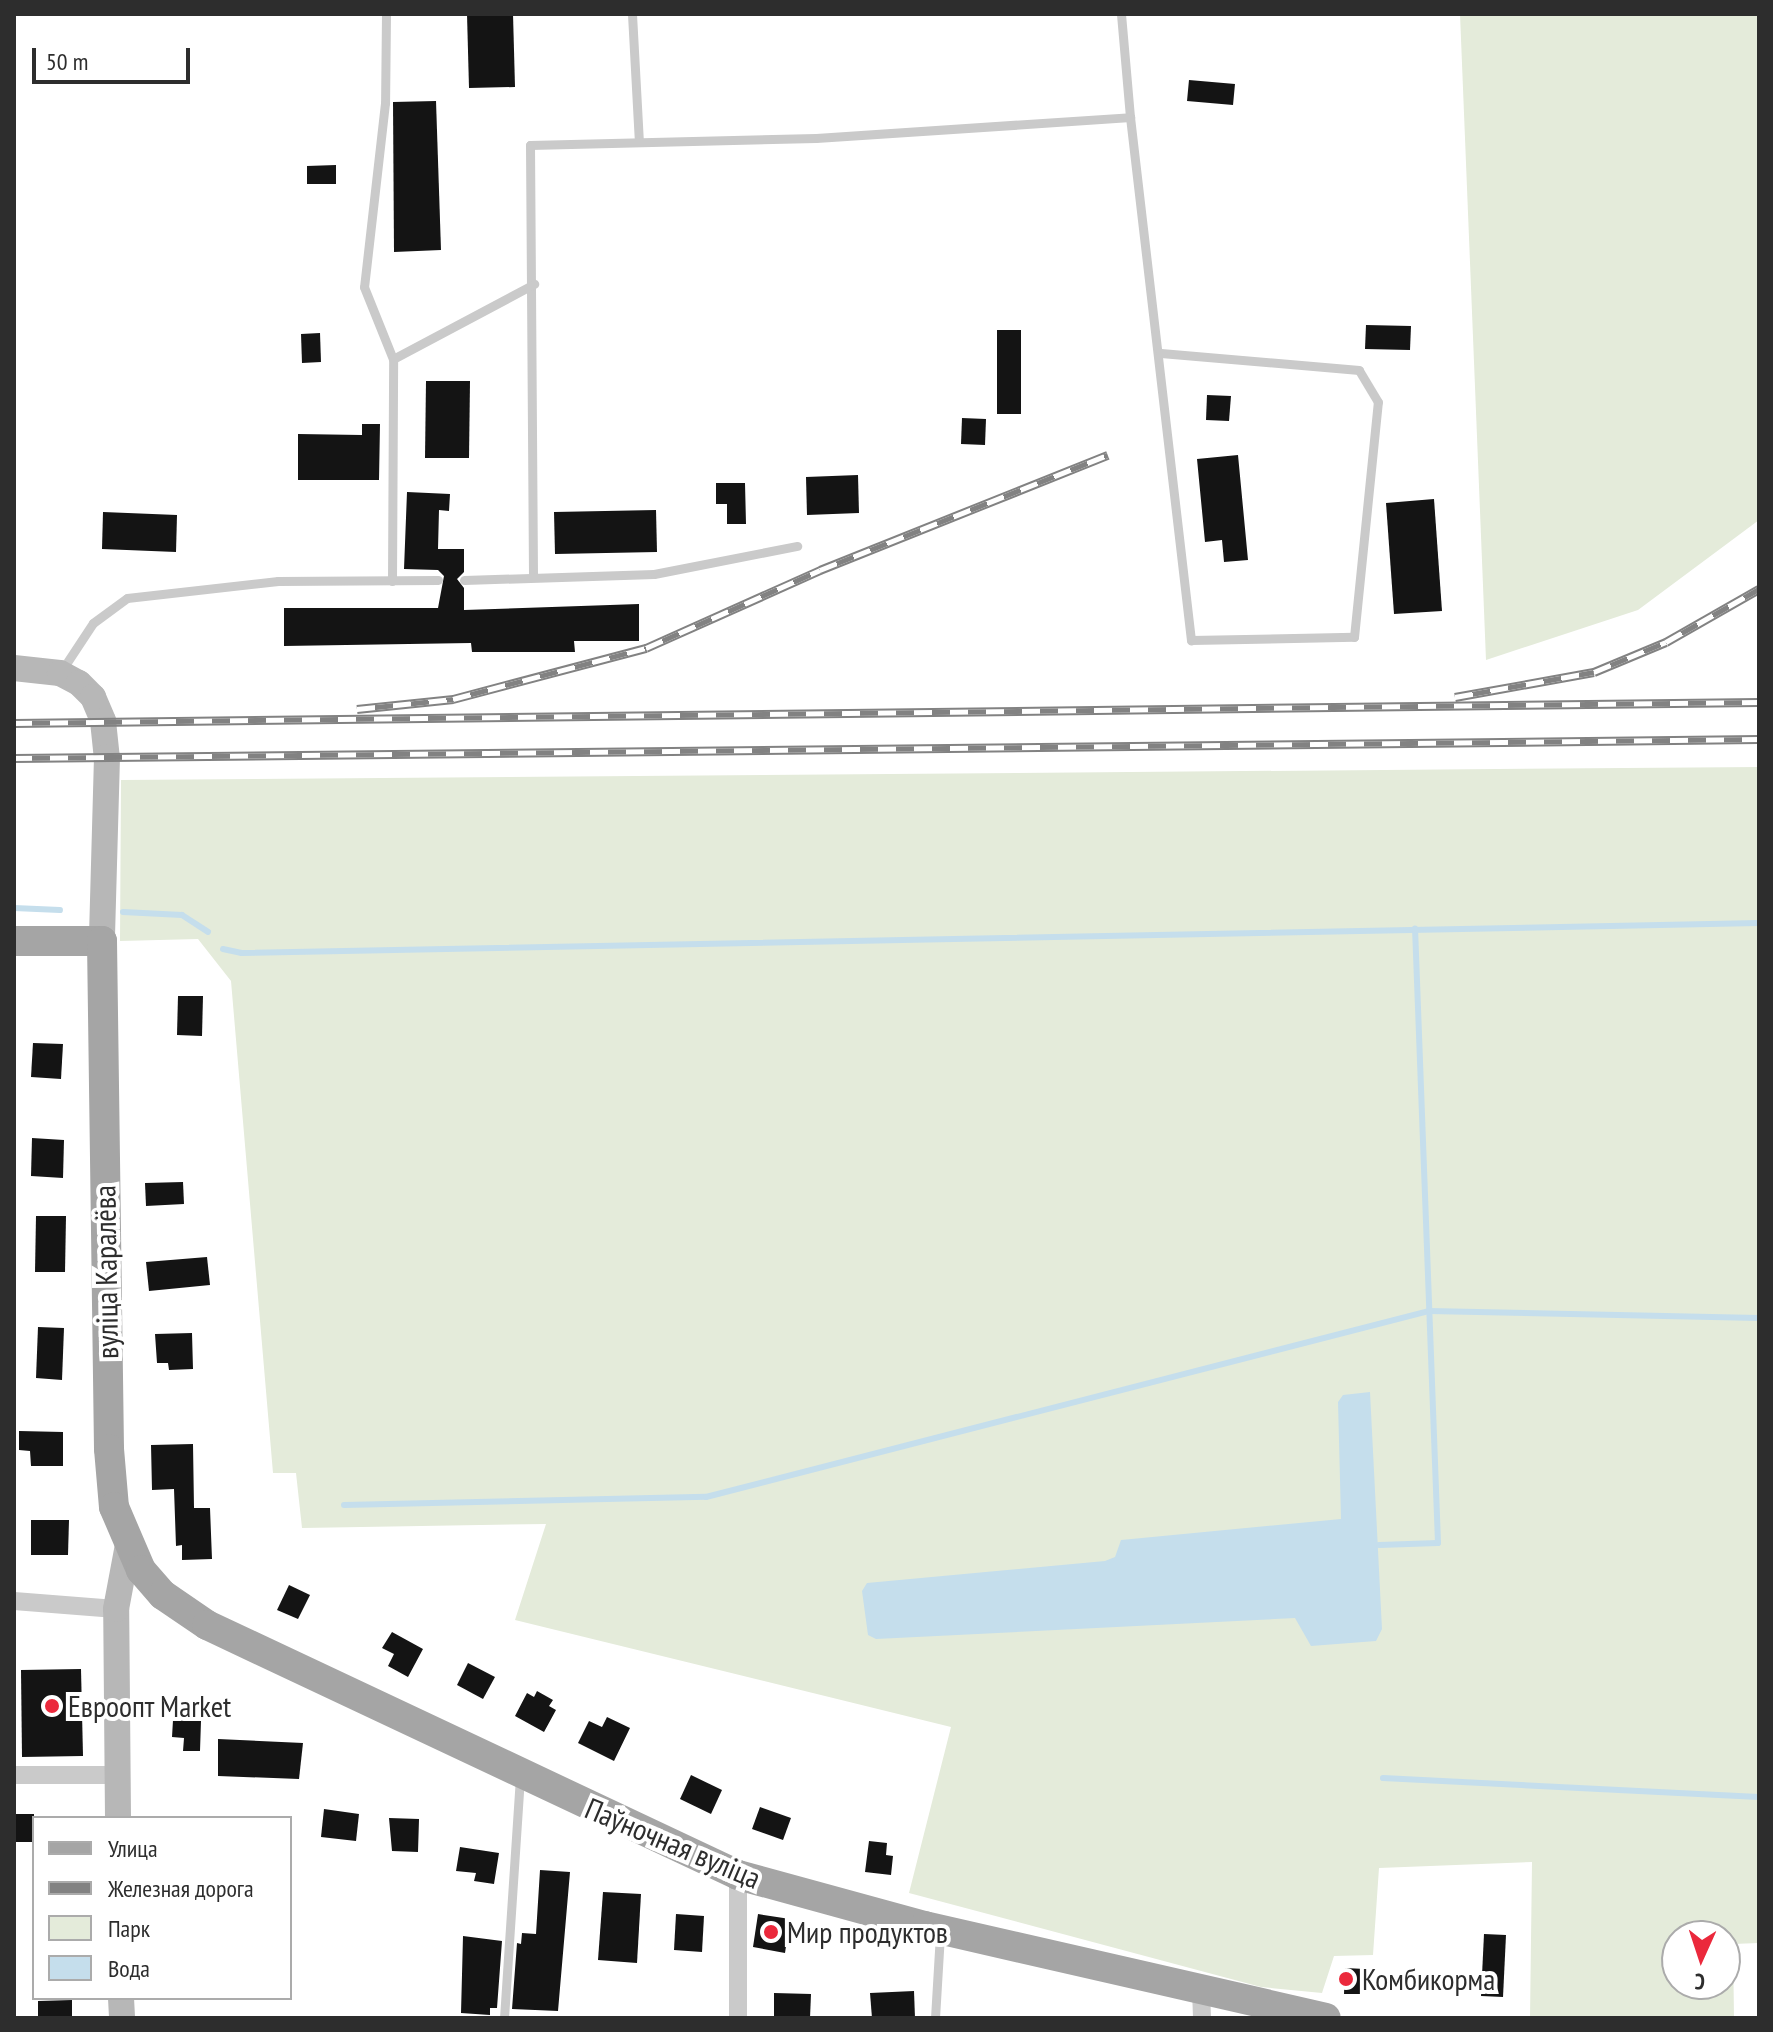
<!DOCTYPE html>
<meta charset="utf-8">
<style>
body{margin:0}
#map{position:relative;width:1773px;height:2032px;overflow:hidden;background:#fff;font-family:"PT Sans Narrow",sans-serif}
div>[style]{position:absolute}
.green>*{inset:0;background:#e4ebda}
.water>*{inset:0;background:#c5deec}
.stream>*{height:6px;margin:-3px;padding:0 3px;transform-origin:3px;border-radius:3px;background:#c5deec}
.building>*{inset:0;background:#141414}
.service>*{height:9px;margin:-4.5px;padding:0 4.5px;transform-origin:4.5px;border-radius:4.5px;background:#cacaca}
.minor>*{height:18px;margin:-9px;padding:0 9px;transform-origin:9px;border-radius:9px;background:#cacaca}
.secondary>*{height:26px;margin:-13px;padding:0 13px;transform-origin:13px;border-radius:13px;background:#b7b7b7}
.primary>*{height:30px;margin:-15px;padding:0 15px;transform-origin:15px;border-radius:15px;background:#a5a5a5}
.rail>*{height:9px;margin-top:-4.5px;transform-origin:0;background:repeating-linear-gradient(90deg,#fff 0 18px,#828282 0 36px);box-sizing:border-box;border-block:2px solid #828282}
.dots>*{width:22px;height:22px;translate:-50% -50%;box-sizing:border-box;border:4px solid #fff;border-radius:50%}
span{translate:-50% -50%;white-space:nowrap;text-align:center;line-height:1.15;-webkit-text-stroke:8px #fff;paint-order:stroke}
.street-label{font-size:30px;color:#2d2d2d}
.poi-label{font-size:30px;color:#2d2d2d}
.left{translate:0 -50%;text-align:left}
.frame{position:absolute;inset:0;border:16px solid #2d2d2d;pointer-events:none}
.legend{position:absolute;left:32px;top:1816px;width:260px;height:184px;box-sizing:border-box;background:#fff;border:2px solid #ababab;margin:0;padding:10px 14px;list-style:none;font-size:24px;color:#2d2d2d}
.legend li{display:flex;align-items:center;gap:16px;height:40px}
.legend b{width:40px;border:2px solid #ababab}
.north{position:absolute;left:1661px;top:1920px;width:80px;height:80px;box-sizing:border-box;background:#fff;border:2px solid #ababab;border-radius:50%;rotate:183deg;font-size:22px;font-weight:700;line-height:32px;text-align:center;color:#2d2d2d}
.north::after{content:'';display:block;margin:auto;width:28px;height:36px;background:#eb293c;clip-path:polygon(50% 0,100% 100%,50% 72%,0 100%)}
.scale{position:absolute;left:32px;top:48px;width:158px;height:36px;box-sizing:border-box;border:4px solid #2d2d2d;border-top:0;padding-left:10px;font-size:24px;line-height:28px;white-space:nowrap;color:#2d2d2d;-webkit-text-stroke:6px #fff;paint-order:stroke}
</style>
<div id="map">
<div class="green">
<div style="clip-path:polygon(1460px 14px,1759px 14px,1759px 520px,1638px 610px,1486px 660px)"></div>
<div style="clip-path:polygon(evenodd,1759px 767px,1759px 1943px,1733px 1944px,1734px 2018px,1530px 2018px,1532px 1862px,1379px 1868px,1373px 1955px,1334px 1956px,1322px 1993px,1261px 1987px,909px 1893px,951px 1727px,515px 1620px,546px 1524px,302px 1528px,296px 1473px,273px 1473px,231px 981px,198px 939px,120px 941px,121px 780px,1759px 767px,1677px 1936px,1725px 1936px,1725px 1984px,1677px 1984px,1677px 1936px)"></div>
</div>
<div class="water">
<div style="clip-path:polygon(1370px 1392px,1382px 1629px,1376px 1641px,1311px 1646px,1295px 1618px,876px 1639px,868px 1635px,862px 1591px,867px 1583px,1105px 1561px,1115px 1557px,1121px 1540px,1341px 1519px,1338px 1402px,1343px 1395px)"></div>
</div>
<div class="stream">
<div style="left:14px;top:908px;width:46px;rotate:2.5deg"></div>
<div style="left:123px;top:912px;width:59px;rotate:2.9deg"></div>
<div style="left:182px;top:915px;width:31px;rotate:33deg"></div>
<div style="left:223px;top:949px;width:19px;rotate:12deg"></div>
<div style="left:242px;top:953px;width:1517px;rotate:-1.13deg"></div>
<div style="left:344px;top:1505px;width:362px;rotate:-1.3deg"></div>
<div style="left:706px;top:1497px;width:747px;rotate:-14.43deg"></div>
<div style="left:1429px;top:1311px;width:330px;rotate:1.2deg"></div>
<div style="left:1379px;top:1545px;width:59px;rotate:-1.9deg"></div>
<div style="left:1438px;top:1543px;width:615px;rotate:-92.14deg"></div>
<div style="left:1383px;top:1778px;width:376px;rotate:2.9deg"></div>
</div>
<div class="building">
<div style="clip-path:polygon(467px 14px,513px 14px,515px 87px,469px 88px)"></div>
<div style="clip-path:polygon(1189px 80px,1235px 84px,1233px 105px,1187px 101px)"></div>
<div style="clip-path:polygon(436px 101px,441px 250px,394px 252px,393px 102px)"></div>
<div style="clip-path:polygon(336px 165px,336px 184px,307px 184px,307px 166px)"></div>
<div style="clip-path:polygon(1366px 325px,1411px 326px,1410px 350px,1365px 349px)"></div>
<div style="clip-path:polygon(997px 330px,1021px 330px,1021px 414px,997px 414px)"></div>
<div style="clip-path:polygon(320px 333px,321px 362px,302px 363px,301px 334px)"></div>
<div style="clip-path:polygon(426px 381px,470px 381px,469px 458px,425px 458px)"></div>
<div style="clip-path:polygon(1207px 395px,1231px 396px,1229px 421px,1206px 420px)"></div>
<div style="clip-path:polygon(962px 418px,986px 419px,985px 445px,961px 444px)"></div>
<div style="clip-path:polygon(362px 424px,380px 424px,379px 480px,298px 480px,298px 434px,362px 435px)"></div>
<div style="clip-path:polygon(1238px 455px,1248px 560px,1224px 562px,1222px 540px,1205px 542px,1197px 459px)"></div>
<div style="clip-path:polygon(858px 475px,859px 513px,807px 515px,806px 477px)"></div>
<div style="clip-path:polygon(716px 483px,745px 483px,746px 524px,727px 524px,727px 504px,716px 504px)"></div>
<div style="clip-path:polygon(407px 492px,450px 494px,449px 511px,439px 510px,438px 549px,464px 549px,464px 572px,457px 579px,464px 588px,464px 610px,639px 604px,639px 641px,574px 641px,575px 652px,472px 652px,471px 643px,284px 646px,284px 608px,438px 608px,444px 576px,438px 570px,404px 569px)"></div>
<div style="clip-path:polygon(1434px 499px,1442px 611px,1394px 614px,1386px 503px)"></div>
<div style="clip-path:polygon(656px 510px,657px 552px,555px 554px,554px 512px)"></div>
<div style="clip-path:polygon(103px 512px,177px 515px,176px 552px,102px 549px)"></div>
<div style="clip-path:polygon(178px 996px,203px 996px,202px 1036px,177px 1035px)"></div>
<div style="clip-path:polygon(33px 1043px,63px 1044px,61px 1079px,31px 1077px)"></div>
<div style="clip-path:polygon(32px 1138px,64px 1140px,63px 1178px,31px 1176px)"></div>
<div style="clip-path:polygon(183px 1182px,184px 1204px,146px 1206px,145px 1183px)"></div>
<div style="clip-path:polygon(36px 1216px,66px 1216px,65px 1272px,35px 1272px)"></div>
<div style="clip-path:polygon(207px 1257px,210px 1285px,149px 1291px,146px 1262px)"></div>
<div style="clip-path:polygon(38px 1327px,64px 1328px,62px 1380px,36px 1378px)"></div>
<div style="clip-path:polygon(192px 1333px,193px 1369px,169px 1370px,168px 1363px,157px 1363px,155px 1334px)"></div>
<div style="clip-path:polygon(19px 1431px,63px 1432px,63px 1466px,31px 1466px,30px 1451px,19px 1450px)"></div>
<div style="clip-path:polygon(193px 1444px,194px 1508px,210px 1508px,212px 1559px,182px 1560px,182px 1545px,176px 1546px,174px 1489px,152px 1490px,151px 1445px)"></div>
<div style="clip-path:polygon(31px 1520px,69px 1520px,68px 1555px,31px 1555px)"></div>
<div style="clip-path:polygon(289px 1585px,310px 1595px,298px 1619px,277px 1610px)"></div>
<div style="clip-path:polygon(392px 1632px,423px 1649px,408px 1677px,388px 1666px,394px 1654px,382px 1648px)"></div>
<div style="clip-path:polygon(468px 1663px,495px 1677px,483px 1699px,457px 1685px)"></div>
<div style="clip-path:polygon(81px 1669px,83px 1756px,22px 1757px,21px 1670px)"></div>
<div style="clip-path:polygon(537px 1691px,553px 1700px,549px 1706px,556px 1710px,544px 1732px,515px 1716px,527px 1693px,534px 1697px)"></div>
<div style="clip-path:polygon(607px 1717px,630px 1728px,614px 1761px,578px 1743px,589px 1721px,602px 1727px)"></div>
<div style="clip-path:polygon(173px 1720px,201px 1721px,200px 1751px,183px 1751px,184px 1738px,172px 1737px)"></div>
<div style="clip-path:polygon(218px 1739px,303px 1743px,299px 1779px,218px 1776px)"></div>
<div style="clip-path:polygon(691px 1775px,722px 1790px,711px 1814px,680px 1799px)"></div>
<div style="clip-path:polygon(760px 1807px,791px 1818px,783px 1840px,752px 1829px)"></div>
<div style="clip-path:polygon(324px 1809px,359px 1814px,356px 1841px,321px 1837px)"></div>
<div style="clip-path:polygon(14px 1814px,34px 1814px,34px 1842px,14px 1842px)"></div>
<div style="clip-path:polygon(389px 1818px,419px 1819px,418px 1852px,392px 1851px)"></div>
<div style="clip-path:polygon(869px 1841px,887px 1843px,886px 1855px,893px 1856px,891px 1875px,865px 1872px)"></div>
<div style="clip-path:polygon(460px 1847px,499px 1853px,494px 1884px,474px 1881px,476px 1873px,456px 1871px)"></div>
<div style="clip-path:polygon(540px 1870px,570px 1872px,558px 2011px,512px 2009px,517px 1943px,521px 1944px,522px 1933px,536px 1934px)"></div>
<div style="clip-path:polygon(603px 1892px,641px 1894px,637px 1963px,598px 1960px)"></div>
<div style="clip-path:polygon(676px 1914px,704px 1916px,702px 1952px,674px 1950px)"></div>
<div style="clip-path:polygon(758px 1914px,790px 1919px,785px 1953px,753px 1947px)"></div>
<div style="clip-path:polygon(1484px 1934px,1506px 1935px,1503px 1997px,1481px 1996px)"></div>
<div style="clip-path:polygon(463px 1936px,502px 1941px,497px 2008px,490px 2008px,490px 2015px,461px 2013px)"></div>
<div style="clip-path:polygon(1345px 1968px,1365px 1969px,1364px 1994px,1344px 1994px)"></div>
<div style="clip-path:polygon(914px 1991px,915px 2018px,872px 2018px,870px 1993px)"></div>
<div style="clip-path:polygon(774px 1993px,811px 1994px,810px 2018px,774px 2018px)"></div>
<div style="clip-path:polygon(72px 2000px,72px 2018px,38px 2018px,38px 2001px)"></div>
</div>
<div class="service">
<div style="left:386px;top:14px;width:89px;rotate:90.6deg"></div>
<div style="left:385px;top:103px;width:185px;rotate:96.5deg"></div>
<div style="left:364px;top:287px;width:78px;rotate:68.1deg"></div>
<div style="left:632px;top:14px;width:128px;rotate:86.9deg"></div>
<div style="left:1121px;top:14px;width:103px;rotate:85deg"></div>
<div style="left:533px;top:575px;width:430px;rotate:-90.4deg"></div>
<div style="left:530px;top:145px;width:286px;rotate:-1.4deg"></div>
<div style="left:816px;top:138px;width:315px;rotate:-3.8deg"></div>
<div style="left:1130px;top:117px;width:527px;rotate:83.35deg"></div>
<div style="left:1191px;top:640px;width:163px;rotate:-1.1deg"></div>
<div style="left:1354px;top:637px;width:236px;rotate:-84.2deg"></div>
<div style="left:1378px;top:402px;width:37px;rotate:-121deg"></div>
<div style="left:1359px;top:370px;width:199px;rotate:-175.1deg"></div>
<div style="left:464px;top:580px;width:190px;rotate:-1.8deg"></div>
<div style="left:654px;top:574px;width:146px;rotate:-11.1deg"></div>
<div style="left:392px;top:581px;width:222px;rotate:-89.7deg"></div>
<div style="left:393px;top:359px;width:160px;rotate:-28deg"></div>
<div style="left:62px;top:670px;width:56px;rotate:-56.6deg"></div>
<div style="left:93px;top:623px;width:42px;rotate:-36.3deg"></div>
<div style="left:127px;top:598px;width:152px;rotate:-6.4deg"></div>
<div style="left:278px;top:581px;width:160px;rotate:-0.4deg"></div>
<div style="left:504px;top:2018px;width:240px;rotate:-86.2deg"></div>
<div style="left:935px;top:2018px;width:85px;rotate:-86.6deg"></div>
</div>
<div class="minor">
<div style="left:14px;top:1601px;width:102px;rotate:4.5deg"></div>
<div style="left:14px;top:1775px;width:103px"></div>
<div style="left:1201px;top:1989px;width:29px;rotate:88deg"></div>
<div style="left:738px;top:2018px;width:143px;rotate:-90deg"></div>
</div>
<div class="secondary">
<div style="left:14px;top:668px;width:46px;rotate:6.2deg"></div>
<div style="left:60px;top:673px;width:21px;rotate:28deg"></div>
<div style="left:79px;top:683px;width:20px;rotate:45deg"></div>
<div style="left:93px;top:697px;width:26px;rotate:67deg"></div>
<div style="left:103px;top:721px;width:36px;rotate:84deg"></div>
<div style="left:107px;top:757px;width:184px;rotate:91.6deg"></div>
<div style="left:118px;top:1818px;width:209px;rotate:-90.5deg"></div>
<div style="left:116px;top:1609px;width:65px;rotate:-79.4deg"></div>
<div style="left:121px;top:1998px;width:20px;rotate:87deg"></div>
</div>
<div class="primary">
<div style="left:14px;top:941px;width:88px"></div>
<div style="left:102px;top:941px;width:508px;rotate:89.21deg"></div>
<div style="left:109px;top:1449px;width:58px;rotate:85.1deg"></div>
<div style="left:114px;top:1507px;width:69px;rotate:66.8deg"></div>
<div style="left:141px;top:1570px;width:33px;rotate:49deg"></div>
<div style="left:163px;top:1595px;width:53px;rotate:34.3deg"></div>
<div style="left:207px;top:1625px;width:587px;rotate:25.21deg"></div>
<div style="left:738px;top:1875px;width:194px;rotate:15.3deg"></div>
<div style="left:925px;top:1926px;width:411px;rotate:12.9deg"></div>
</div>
<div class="rail">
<div style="left:1455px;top:697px;width:141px;rotate:-10.2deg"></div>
<div style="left:1594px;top:672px;width:78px;rotate:-22.6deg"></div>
<div style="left:1666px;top:642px;width:107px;rotate:-29.7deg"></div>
<div style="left:357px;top:709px;width:97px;rotate:-5.9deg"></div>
<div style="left:453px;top:699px;width:200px;rotate:-14.8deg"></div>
<div style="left:646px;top:648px;width:191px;rotate:-24.1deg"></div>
<div style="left:820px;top:570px;width:310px;rotate:-21.8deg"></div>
<div style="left:14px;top:723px;width:1745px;rotate:-0.69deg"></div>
<div style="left:14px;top:758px;width:1745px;rotate:-0.62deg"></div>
</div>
<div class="dots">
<div style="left:52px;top:1706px;background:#eb293c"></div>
<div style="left:771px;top:1932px;background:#eb293c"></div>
<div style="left:1346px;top:1979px;background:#eb293c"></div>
</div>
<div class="street-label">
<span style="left:106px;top:1272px;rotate:-91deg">вуліца Каралёва</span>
<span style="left:673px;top:1843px;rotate:23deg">Паўночная вуліца</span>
</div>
<div class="poi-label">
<span class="left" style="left:68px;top:1706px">Евроопт Market</span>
<span class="left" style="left:787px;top:1932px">Мир продуктов</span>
<span class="left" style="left:1362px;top:1979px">Комбикорма</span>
</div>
<div class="frame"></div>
<ul class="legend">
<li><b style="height:10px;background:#a5a5a5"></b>Улица</li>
<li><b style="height:10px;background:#828282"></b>Железная дорога</li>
<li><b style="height:22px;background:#e4ebda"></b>Парк</li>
<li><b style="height:22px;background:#c5deec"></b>Вода</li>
</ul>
<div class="north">С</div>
<div class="scale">50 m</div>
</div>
